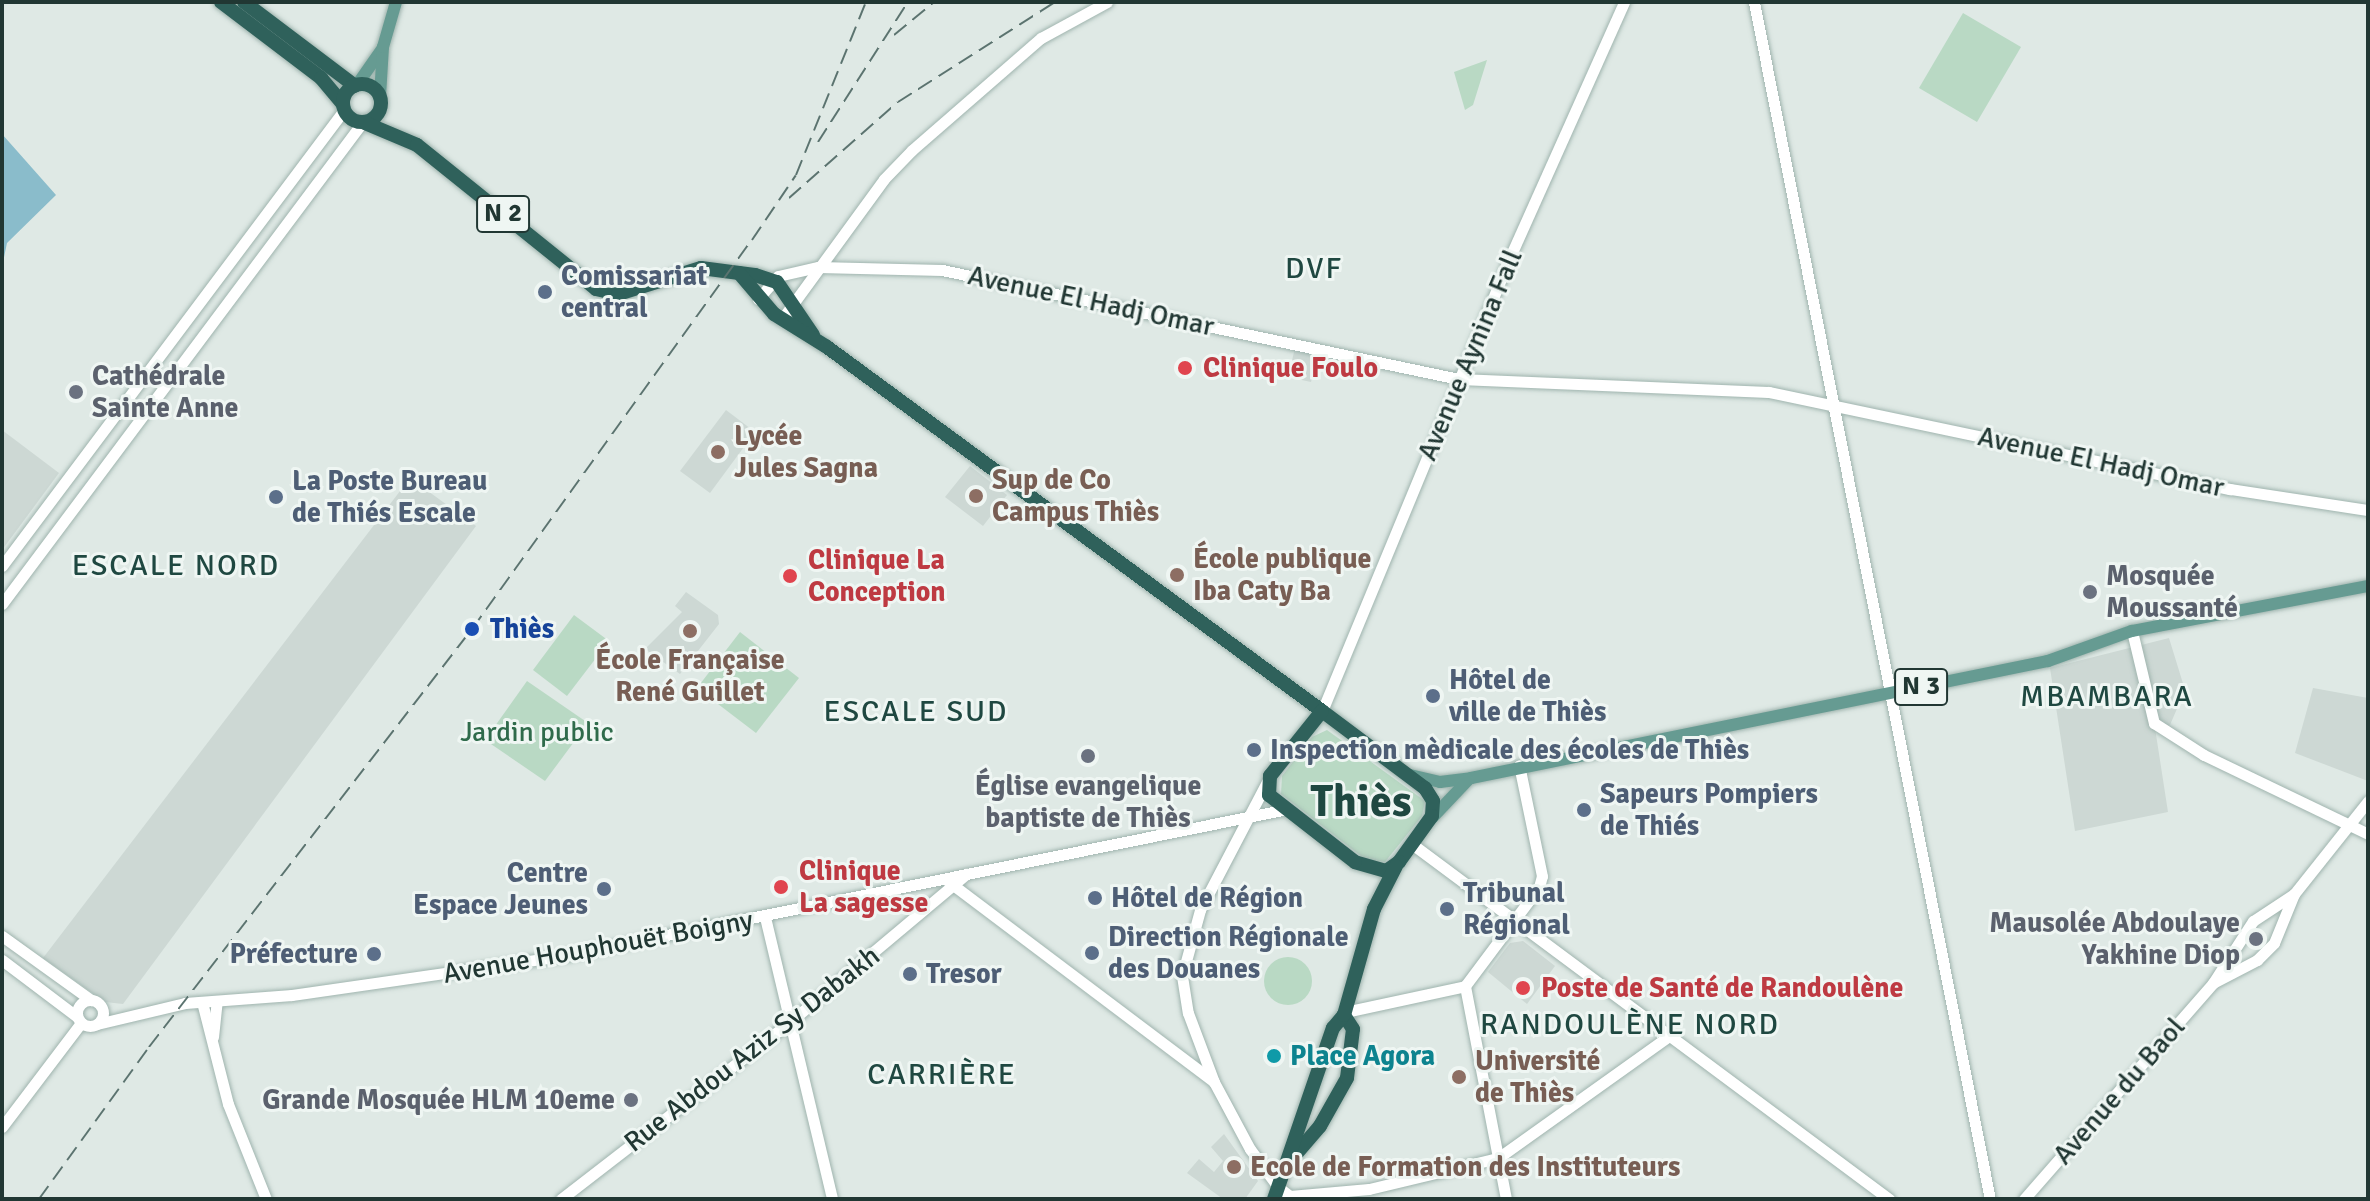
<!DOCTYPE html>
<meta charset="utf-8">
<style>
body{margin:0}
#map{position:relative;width:2370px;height:1201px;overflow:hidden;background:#dfe9e5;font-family:Signika,sans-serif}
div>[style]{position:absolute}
.built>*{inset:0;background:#cdd8d4}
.green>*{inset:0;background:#b9d9c4}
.round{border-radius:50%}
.water>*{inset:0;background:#8abccb}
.roads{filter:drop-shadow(0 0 2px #9fb4ae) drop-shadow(0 0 2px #9fb4ae)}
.secondary>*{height:11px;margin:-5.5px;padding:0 5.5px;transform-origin:5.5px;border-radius:5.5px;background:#fff}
.secondary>.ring{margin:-5.5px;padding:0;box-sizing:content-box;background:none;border:11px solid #fff;border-radius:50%}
.primary>*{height:12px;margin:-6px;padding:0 6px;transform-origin:6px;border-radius:6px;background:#669b92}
.highway>*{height:14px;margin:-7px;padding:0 7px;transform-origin:7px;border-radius:7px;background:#2f615b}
.highway>.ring{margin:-7px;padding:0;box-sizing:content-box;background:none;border:14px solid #2f615b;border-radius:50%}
.rail>*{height:2px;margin-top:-1px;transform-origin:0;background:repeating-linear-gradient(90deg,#5b736f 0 16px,transparent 0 24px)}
.dots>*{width:22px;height:22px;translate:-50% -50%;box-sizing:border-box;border:4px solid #eff6f3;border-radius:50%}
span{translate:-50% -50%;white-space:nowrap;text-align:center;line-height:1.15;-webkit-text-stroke:6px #eff6f3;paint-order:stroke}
.shield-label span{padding:2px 6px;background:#eff6f3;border:2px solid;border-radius:6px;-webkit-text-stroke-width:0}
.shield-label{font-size:26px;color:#213733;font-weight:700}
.service-label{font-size:28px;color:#4e5e75;font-weight:700}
.left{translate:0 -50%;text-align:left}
.right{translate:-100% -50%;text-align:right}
.street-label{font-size:28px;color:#213733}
.health-label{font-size:28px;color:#be3a42;font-weight:700}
.worship-label{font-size:28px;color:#5b616d;font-weight:700}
.education-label{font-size:28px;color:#785e54;font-weight:700}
.transit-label{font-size:28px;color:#164399;font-weight:700}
.park-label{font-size:28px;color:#2f6b4b}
.culture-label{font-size:28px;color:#0d838f;font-weight:700}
.neighbourhood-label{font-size:30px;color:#1f4841;letter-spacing:2px}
.town-label{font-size:44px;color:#1f4841;font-weight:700}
.frame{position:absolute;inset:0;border:4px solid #213733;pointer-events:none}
</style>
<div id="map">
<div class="built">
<div style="clip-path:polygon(1295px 348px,1318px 354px,1311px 382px,1288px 377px)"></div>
<div style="clip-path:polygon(726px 410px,755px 432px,710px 493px,680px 471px)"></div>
<div style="clip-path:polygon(2px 430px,59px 473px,2px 550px)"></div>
<div style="clip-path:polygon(970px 466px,1007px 495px,983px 526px,945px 497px)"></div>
<div style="clip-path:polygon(410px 478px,476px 526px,123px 1004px,105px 1002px,43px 958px)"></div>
<div style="clip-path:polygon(686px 592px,718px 615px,719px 624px,680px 674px,645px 649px,682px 612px,675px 606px)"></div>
<div style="clip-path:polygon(2169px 638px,2185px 690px,2170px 725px,2155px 728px,2168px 812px,2075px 831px,2050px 668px)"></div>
<div style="clip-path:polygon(2313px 688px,2368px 698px,2368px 781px,2295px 753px)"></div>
<div style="clip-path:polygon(1523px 941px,1555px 966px,1527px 1004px,1488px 972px,1510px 943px)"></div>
<div style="clip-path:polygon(1224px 1134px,1258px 1181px,1245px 1199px,1223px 1199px,1187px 1173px,1199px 1159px,1214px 1172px,1223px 1161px,1211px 1147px)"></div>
</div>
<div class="green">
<div style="clip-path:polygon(1963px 13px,2021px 47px,1977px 122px,1919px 88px)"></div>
<div style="clip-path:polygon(1487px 60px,1473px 105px,1465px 110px,1454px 72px)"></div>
<div style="clip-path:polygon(574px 615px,609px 641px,567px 696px,533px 670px)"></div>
<div style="clip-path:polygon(740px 632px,799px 678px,756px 733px,697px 688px)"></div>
<div style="clip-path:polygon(527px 681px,588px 723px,545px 781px,485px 740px)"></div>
<div style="clip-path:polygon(1327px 730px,1425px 801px,1422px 816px,1385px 862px,1365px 859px,1281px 794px,1282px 776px,1312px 737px)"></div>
<div class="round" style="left:1264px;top:957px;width:48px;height:48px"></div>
</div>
<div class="water">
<div style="clip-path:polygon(2px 134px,56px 195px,7px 243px,2px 267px)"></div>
</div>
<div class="roads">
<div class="secondary">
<div style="left:1754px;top:2px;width:1220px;rotate:78.85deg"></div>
<div style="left:758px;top:299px;width:30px;rotate:-49deg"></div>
<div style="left:778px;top:276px;width:41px;rotate:-12.7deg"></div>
<div style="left:818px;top:267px;width:124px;rotate:1.4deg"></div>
<div style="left:942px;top:270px;width:528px;rotate:11.91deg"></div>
<div style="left:1459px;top:379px;width:310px;rotate:2.4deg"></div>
<div style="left:1769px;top:392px;width:471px;rotate:11.9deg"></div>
<div style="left:2230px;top:489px;width:140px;rotate:8.7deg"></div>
<div style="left:782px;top:319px;width:173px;rotate:-53.9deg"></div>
<div style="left:884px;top:179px;width:40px;rotate:-46deg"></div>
<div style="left:912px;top:150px;width:171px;rotate:-41deg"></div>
<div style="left:1041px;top:38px;width:75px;rotate:-28.6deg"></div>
<div style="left:2px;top:566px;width:570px;rotate:-53.13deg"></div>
<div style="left:2px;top:604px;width:601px;rotate:-53.19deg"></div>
<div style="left:2132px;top:631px;width:95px;rotate:76.6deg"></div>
<div style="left:2154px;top:723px;width:59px;rotate:32.6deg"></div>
<div style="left:2204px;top:755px;width:182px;rotate:25.7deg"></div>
<div style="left:1322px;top:711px;width:482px;rotate:-67.5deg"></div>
<div style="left:1506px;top:266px;width:289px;rotate:-65.9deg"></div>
<div style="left:1270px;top:776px;width:151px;rotate:117.6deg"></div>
<div style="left:1200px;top:910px;width:68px;rotate:105.3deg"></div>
<div style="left:1182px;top:976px;width:37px;rotate:81deg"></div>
<div style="left:1188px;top:1013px;width:74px;rotate:69.4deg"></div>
<div style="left:1214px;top:1082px;width:76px;rotate:61.8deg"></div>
<div style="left:1250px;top:1149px;width:47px;rotate:53.6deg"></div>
<div style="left:1278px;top:1187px;width:15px;rotate:37deg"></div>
<div style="left:1290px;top:1196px;width:79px;rotate:-5.1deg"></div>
<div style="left:1369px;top:1189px;width:133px;rotate:-13.5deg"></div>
<div style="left:1498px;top:1158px;width:210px;rotate:-35.5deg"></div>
<div style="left:1412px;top:844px;width:595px;rotate:36.66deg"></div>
<div style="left:949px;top:882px;width:331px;rotate:37deg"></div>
<div style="left:765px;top:917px;width:290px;rotate:76.6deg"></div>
<div style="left:2px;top:936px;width:110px;rotate:35.7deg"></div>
<div style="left:2px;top:960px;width:93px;rotate:37.1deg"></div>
<div style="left:2213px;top:983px;width:50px;rotate:-27.6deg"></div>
<div style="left:2257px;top:960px;width:24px;rotate:-45deg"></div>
<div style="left:2274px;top:943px;width:53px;rotate:-67.8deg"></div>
<div style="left:2294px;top:894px;width:119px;rotate:-51.5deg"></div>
<div style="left:1465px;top:986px;width:217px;rotate:79.1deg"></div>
<div class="ring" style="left:77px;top:1000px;width:15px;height:15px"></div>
<div style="left:202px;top:1002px;width:105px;rotate:75.7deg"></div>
<div style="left:228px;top:1104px;width:102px;rotate:68.2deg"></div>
<div style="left:1345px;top:1012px;width:123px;rotate:-12.2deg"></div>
<div style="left:1465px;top:986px;width:124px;rotate:-53.2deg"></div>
<div style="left:1539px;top:887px;width:11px;rotate:-75deg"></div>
<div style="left:1542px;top:876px;width:113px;rotate:-101.7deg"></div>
<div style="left:97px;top:1024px;width:90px;rotate:-13.4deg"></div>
<div style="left:185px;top:1003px;width:107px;rotate:-4.3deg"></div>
<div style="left:292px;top:995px;width:279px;rotate:-8.2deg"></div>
<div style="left:568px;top:955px;width:734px;rotate:-11.48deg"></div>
<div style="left:213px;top:1037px;width:36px;rotate:-84deg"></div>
<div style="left:2px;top:1127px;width:131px;rotate:-52.8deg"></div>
<div style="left:561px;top:1199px;width:291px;rotate:-37.7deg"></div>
<div style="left:791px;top:1021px;width:229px;rotate:-40deg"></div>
<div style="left:2024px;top:1199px;width:287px;rotate:-48.8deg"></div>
<div style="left:2213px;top:983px;width:74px;rotate:-57.2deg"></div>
<div style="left:2253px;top:921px;width:49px;rotate:-33.4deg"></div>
</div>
<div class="primary">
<div style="left:357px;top:85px;width:44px;rotate:-55.2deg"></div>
<div style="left:380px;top:96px;width:49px;rotate:-86.5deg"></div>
<div style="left:383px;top:47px;width:47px;rotate:-73.9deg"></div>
<div style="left:1410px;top:775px;width:31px;rotate:13deg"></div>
<div style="left:1440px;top:782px;width:31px;rotate:-7deg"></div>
<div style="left:1471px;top:778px;width:589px;rotate:-11.46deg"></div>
<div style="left:2048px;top:661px;width:89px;rotate:-19.7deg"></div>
<div style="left:2132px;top:631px;width:240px;rotate:-10.8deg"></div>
<div style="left:1432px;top:818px;width:52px;rotate:-46.5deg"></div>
</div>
<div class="highway">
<div style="left:221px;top:2px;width:126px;rotate:37.2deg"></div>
<div style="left:321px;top:78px;width:33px;rotate:50deg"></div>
<div style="left:244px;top:2px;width:139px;rotate:37.1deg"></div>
<div class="ring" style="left:343px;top:84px;width:24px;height:24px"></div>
<div style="left:365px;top:123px;width:56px;rotate:22.9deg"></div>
<div style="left:417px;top:145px;width:230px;rotate:38.8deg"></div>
<div style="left:596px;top:289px;width:23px;rotate:13deg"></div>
<div style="left:618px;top:294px;width:87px;rotate:-17.4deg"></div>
<div style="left:701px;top:268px;width:54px;rotate:7.4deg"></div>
<div style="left:755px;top:275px;width:23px;rotate:18deg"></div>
<div style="left:777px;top:282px;width:64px;rotate:55.8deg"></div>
<div style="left:739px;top:273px;width:54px;rotate:49.5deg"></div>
<div style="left:774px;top:314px;width:62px;rotate:31.9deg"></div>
<div style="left:827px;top:347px;width:614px;rotate:36.33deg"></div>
<div style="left:1322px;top:711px;width:129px;rotate:36.8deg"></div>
<div style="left:1425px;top:788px;width:15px;rotate:58deg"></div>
<div style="left:1433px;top:801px;width:15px;rotate:94deg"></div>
<div style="left:1432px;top:816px;width:57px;rotate:125.7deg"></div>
<div style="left:1399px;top:862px;width:16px;rotate:145deg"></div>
<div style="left:1386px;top:871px;width:32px;rotate:-164deg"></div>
<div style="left:1355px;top:862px;width:109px;rotate:-142.1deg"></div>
<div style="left:1269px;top:795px;width:19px;rotate:-87deg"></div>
<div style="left:1270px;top:776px;width:83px;rotate:-51.3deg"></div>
<div style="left:1290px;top:1161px;width:46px;rotate:-49.4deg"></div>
<div style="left:1320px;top:1126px;width:55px;rotate:-60.6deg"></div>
<div style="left:1347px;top:1078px;width:49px;rotate:-83deg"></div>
<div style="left:1353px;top:1029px;width:17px;rotate:-123deg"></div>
<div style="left:1274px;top:1199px;width:181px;rotate:-71deg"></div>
<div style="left:1333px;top:1028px;width:17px;rotate:-50deg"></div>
<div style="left:1344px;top:1015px;width:110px;rotate:-74.2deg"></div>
<div style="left:1374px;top:909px;width:48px;rotate:-62.9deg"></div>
</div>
</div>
<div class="rail">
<div style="left:894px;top:35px;width:52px;rotate:-39.5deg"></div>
<div style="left:818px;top:142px;width:166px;rotate:-57.3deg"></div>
<div style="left:789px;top:198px;width:145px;rotate:-41.4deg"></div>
<div style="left:898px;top:102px;width:186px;rotate:-32.5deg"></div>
<div style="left:39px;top:1199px;width:188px;rotate:-54.1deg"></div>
<div style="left:149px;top:1047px;width:528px;rotate:-52.31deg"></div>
<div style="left:472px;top:629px;width:479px;rotate:-54.3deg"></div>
<div style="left:752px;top:240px;width:78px;rotate:-55.9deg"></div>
<div style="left:796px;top:175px;width:187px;rotate:-68deg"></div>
</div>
<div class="dots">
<div style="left:545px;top:292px;background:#5c6f8a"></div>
<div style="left:1185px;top:368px;background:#e0444e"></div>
<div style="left:76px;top:392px;background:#6b7280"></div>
<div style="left:718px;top:452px;background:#8d6e63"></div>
<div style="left:976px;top:496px;background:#8d6e63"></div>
<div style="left:276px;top:497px;background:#5c6f8a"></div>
<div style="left:1177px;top:575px;background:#8d6e63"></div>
<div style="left:790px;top:576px;background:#e0444e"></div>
<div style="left:2090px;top:592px;background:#6b7280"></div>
<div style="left:472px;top:629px;background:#1a4fb4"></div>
<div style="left:690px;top:631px;background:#8d6e63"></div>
<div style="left:1433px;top:696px;background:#5c6f8a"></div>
<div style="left:1254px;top:750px;background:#5c6f8a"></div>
<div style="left:1088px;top:756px;background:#6b7280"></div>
<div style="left:1584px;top:810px;background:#5c6f8a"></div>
<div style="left:781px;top:887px;background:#e0444e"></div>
<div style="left:604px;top:889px;background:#5c6f8a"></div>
<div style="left:1095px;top:898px;background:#5c6f8a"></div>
<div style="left:1447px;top:909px;background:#5c6f8a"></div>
<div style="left:2256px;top:939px;background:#6b7280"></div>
<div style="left:1092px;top:953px;background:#5c6f8a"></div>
<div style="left:374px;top:954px;background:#5c6f8a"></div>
<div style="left:910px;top:974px;background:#5c6f8a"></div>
<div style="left:1523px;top:988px;background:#e0444e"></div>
<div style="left:1274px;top:1056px;background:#0f9aa8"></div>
<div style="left:1459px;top:1077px;background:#8d6e63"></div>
<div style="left:631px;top:1100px;background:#6b7280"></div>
<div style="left:1234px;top:1167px;background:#8d6e63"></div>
</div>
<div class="shield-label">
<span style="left:503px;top:214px">N 2</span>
<span style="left:1921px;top:687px">N 3</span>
</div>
<div class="service-label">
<span class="left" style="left:561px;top:292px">Comissariat<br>central</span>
<span class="left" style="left:292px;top:497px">La Poste Bureau<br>de Thiés Escale</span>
<span class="left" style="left:1449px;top:696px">Hôtel de<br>ville de Thiès</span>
<span class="left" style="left:1270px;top:750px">Inspection mèdicale des écoles de Thiès</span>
<span class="left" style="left:1600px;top:810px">Sapeurs Pompiers<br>de Thiés</span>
<span class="right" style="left:588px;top:889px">Centre<br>Espace Jeunes</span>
<span class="left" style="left:1463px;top:909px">Tribunal<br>Régional</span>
<span class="left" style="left:1111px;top:898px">Hôtel de Région</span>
<span class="left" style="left:1108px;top:953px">Direction Régionale<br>des Douanes</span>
<span class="right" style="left:358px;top:954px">Préfecture</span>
<span class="left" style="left:926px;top:974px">Tresor</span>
</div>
<div class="street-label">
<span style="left:1091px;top:301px;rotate:12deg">Avenue El Hadj Omar</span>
<span style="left:1470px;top:355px;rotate:-67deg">Avenue Aynina Fall</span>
<span style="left:2101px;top:462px;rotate:12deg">Avenue El Hadj Omar</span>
<span style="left:598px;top:947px;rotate:-10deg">Avenue Houphouët Boigny</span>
<span style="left:752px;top:1049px;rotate:-38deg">Rue Abdou Aziz Sy Dabakh</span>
<span style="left:2119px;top:1091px;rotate:-49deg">Avenue du Baol</span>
</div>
<div class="health-label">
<span class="left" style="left:1203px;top:368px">Clinique Foulo</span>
<span class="left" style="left:808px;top:576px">Clinique La<br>Conception</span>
<span class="left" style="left:799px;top:887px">Clinique<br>La sagesse</span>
<span class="left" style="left:1541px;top:988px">Poste de Santé de Randoulène</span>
</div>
<div class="worship-label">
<span class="left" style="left:92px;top:392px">Cathédrale<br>Sainte Anne</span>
<span class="left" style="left:2106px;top:592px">Mosquée<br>Moussanté</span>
<span style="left:1088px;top:802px">Église evangelique<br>baptiste de Thiès</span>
<span class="right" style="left:2240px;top:939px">Mausolée Abdoulaye<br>Yakhine Diop</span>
<span class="right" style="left:615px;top:1100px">Grande Mosquée HLM 10eme</span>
</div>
<div class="education-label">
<span class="left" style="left:734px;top:452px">Lycée<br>Jules Sagna</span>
<span class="left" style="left:992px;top:496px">Sup de Co<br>Campus Thiès</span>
<span class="left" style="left:1193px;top:575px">École publique<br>Iba Caty Ba</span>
<span style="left:690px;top:676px">École Française<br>René Guillet</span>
<span class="left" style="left:1475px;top:1077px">Université<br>de Thiès</span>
<span class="left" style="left:1250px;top:1167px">Ecole de Formation des Instituteurs</span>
</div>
<div class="transit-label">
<span class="left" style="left:490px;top:629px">Thiès</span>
</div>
<div class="park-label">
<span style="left:537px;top:732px">Jardin public</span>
</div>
<div class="culture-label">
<span class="left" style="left:1290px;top:1056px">Place Agora</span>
</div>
<div class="neighbourhood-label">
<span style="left:1314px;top:269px">DVF</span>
<span style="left:176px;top:566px">ESCALE NORD</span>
<span style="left:2107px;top:697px">MBAMBARA</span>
<span style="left:916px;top:712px">ESCALE SUD</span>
<span style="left:1630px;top:1025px">RANDOULÈNE NORD</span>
<span style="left:942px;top:1075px">CARRIÈRE</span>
</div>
<div class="town-label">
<span style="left:1361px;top:802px">Thiès</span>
</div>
<div class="frame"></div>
</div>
